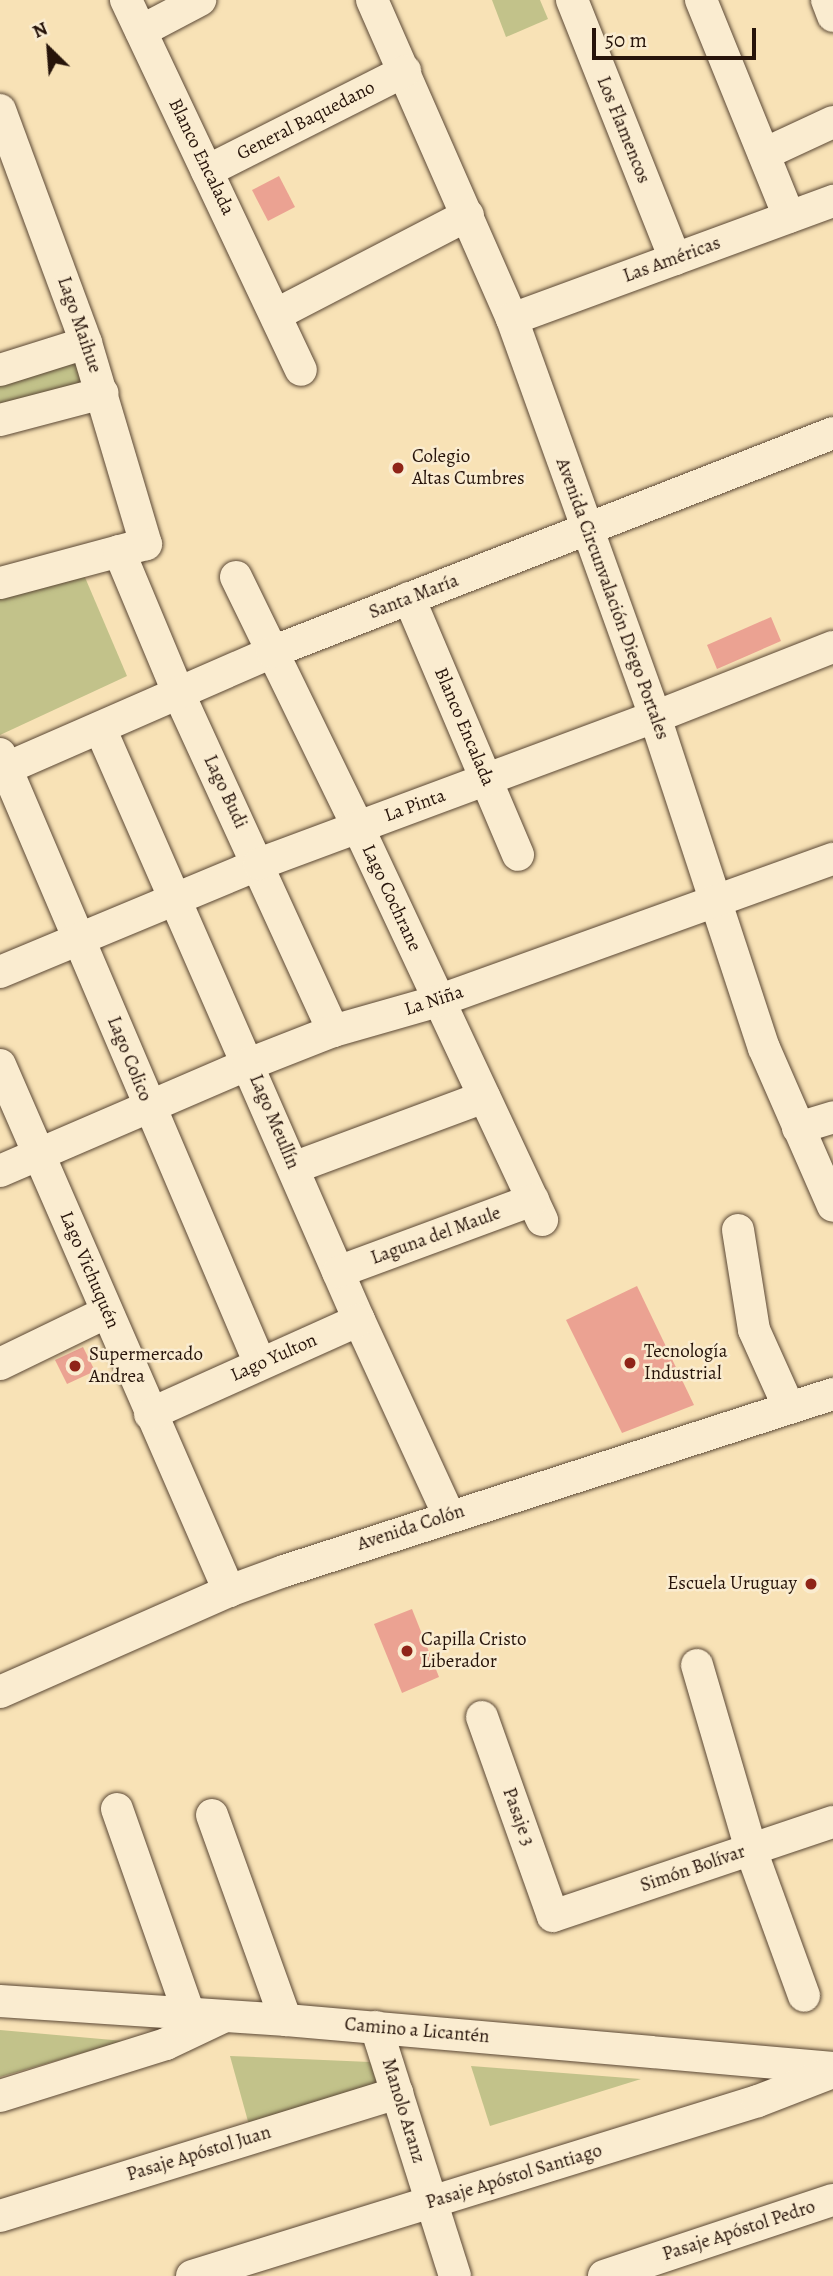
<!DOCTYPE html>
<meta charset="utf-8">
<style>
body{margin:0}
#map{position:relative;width:833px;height:2276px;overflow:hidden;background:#f8e2b6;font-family:Alegreya,serif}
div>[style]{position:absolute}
.green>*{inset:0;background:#c2c28a}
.building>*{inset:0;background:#eba292}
.roads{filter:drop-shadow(0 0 2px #5b4835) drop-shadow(0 0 2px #5b4835)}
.minor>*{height:32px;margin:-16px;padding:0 16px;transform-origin:16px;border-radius:16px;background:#faecd0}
.dots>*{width:19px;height:19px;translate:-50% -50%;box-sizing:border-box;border:4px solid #faecd0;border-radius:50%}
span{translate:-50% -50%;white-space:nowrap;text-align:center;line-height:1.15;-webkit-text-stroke:5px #faecd0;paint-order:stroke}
.street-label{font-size:19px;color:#27140a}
.poi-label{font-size:19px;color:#27140a}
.left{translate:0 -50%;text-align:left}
.right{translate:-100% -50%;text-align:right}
.north{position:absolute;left:14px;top:14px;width:70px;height:70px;-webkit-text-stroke:5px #faecd0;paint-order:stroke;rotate:335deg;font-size:19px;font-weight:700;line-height:28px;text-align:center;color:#27140a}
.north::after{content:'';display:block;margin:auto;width:24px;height:32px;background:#27140a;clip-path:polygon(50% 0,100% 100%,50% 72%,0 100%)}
.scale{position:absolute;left:592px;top:28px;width:164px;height:32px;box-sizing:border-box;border:4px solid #27140a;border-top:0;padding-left:9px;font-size:21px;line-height:24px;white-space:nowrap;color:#27140a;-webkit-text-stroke:5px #faecd0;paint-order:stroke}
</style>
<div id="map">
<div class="green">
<div style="clip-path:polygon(492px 0,540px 0,548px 19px,506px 37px)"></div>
<div style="clip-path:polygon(81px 361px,91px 389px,0 415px,0 386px)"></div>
<div style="clip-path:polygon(84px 575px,127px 676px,0 735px,0 599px)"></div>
<div style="clip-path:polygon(0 2030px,124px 2041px,0 2077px)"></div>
<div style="clip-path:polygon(230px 2056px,370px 2062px,379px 2090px,249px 2125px)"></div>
<div style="clip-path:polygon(471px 2066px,641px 2079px,490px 2126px)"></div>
</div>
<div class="building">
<div style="clip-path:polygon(279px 176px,295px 207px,268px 221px,252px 190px)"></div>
<div style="clip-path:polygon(771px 617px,781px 641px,717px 669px,707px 645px)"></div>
<div style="clip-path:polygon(637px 1286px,694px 1405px,622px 1433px,566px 1320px)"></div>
<div style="clip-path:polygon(83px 1347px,95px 1371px,67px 1384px,55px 1360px)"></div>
<div style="clip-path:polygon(412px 1609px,439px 1677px,402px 1693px,374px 1624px)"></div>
</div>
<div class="roads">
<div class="minor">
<div style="left:126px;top:0;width:409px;rotate:64.7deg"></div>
<div style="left:372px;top:0;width:348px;rotate:66.3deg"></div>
<div style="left:512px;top:319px;width:423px;rotate:70.2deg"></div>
<div style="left:655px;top:717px;width:348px;rotate:71.8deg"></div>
<div style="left:764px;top:1048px;width:172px;rotate:66.4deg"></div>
<div style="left:572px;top:0;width:279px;rotate:68.3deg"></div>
<div style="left:701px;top:0;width:234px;rotate:67.9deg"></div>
<div style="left:827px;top:0;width:17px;rotate:69deg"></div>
<div style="left:141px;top:31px;width:67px;rotate:-27.7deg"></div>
<div style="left:0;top:110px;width:248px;rotate:69.7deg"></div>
<div style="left:86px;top:343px;width:210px;rotate:73.4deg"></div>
<div style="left:146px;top:544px;width:151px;rotate:165deg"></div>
<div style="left:764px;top:154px;width:76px;rotate:-24.9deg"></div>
<div style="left:207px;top:171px;width:222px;rotate:-26.8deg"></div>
<div style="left:277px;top:314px;width:215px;rotate:-27.4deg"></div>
<div style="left:512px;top:319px;width:342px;rotate:-20.2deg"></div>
<div style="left:0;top:370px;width:90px;rotate:-17.4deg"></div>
<div style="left:0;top:420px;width:106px;rotate:-14.7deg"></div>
<div style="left:119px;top:551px;width:153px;rotate:67.3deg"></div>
<div style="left:178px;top:692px;width:373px;rotate:65.4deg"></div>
<div style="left:236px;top:577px;width:278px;rotate:64deg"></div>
<div style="left:358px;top:827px;width:434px;rotate:64.9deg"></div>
<div style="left:409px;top:598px;width:279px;rotate:67deg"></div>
<div style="left:100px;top:728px;width:646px;rotate:66.37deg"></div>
<div style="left:359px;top:1320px;width:216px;rotate:65.3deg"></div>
<div style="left:0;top:754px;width:663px;rotate:66.91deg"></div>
<div style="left:0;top:771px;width:297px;rotate:-23.6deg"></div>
<div style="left:272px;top:652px;width:602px;rotate:-21.32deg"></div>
<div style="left:0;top:972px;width:281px;rotate:-22.6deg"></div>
<div style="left:259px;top:864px;width:422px;rotate:-20.4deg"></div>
<div style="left:655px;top:717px;width:191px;rotate:-21.5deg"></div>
<div style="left:0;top:1065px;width:574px;rotate:66.47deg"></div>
<div style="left:798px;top:1128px;width:37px;rotate:-17deg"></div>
<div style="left:293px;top:1168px;width:204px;rotate:-20.4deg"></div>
<div style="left:0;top:1171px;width:271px;rotate:-23.3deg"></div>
<div style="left:249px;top:1064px;width:90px;rotate:-21.4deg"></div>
<div style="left:333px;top:1031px;width:109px;rotate:-15.9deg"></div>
<div style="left:438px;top:1001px;width:420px;rotate:-19.8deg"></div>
<div style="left:738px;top:1230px;width:101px;rotate:80.9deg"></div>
<div style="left:754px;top:1330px;width:85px;rotate:65.8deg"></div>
<div style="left:338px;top:1272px;width:208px;rotate:-20.3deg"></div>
<div style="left:0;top:1364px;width:119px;rotate:-25.9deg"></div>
<div style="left:150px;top:1414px;width:229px;rotate:-24.2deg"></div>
<div style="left:697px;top:1665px;width:193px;rotate:73.7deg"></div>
<div style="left:751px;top:1850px;width:155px;rotate:70deg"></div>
<div style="left:0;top:1692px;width:250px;rotate:-23.8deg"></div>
<div style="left:229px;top:1591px;width:59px;rotate:-20deg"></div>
<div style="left:284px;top:1571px;width:577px;rotate:-17.87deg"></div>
<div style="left:482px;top:1717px;width:211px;rotate:70.4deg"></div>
<div style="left:553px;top:1916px;width:295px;rotate:-18.6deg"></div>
<div style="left:117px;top:1809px;width:216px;rotate:70.6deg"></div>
<div style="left:212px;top:1815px;width:218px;rotate:70.2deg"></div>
<div style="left:0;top:2001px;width:287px;rotate:3.8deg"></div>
<div style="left:286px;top:2020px;width:549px;rotate:5.01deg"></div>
<div style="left:376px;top:2027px;width:261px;rotate:72.4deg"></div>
<div style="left:0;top:2096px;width:174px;rotate:-17.4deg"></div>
<div style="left:166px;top:2044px;width:63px;rotate:-25.3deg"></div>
<div style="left:0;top:2216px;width:416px;rotate:-17.2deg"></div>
<div style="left:192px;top:2276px;width:592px;rotate:-17.18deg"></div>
<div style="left:758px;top:2101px;width:80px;rotate:-21.1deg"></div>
<div style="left:604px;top:2276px;width:241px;rotate:-18.4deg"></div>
</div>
</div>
<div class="dots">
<div style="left:398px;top:468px;background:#8f2418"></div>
<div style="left:630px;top:1363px;background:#8f2418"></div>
<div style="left:75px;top:1366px;background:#8f2418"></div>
<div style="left:811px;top:1584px;background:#8f2418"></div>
<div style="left:407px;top:1651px;background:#8f2418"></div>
</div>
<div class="street-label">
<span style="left:306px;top:121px;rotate:-27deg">General Baquedano</span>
<span style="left:623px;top:130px;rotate:68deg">Los Flamencos</span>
<span style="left:201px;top:157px;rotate:64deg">Blanco Encalada</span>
<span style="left:672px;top:260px;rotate:-20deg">Las Américas</span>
<span style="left:79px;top:325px;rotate:71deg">Lago Maihue</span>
<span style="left:414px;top:597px;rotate:-21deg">Santa María</span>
<span style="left:612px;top:599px;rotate:70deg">Avenida Circunvalación Diego Portales</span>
<span style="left:464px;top:727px;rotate:67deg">Blanco Encalada</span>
<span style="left:225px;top:792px;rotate:65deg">Lago Budi</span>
<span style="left:415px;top:806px;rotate:-20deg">La Pinta</span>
<span style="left:391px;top:898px;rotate:65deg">Lago Cochrane</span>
<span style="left:434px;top:1001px;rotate:-18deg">La Niña</span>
<span style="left:129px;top:1059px;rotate:68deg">Lago Colico</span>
<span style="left:274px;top:1122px;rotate:67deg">Lago Meullín</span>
<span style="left:436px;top:1236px;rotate:-20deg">Laguna del Maule</span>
<span style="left:89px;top:1270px;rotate:67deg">Lago Vichuquén</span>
<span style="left:274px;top:1358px;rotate:-24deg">Lago Yulton</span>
<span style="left:411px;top:1528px;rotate:-18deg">Avenida Colón</span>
<span style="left:518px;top:1817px;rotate:70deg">Pasaje 3</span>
<span style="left:693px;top:1869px;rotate:-19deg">Simón Bolívar</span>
<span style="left:417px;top:2031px;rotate:5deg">Camino a Licantén</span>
<span style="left:403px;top:2111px;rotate:73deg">Manolo Aranz</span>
<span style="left:199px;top:2154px;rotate:-17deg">Pasaje Apóstol Juan</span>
<span style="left:514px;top:2177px;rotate:-17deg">Pasaje Apóstol Santiago</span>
<span style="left:739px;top:2231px;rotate:-18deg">Pasaje Apóstol Pedro</span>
</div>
<div class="poi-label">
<span class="left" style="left:412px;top:468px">Colegio<br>Altas Cumbres</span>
<span class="left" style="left:644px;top:1363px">Tecnología<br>Industrial</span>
<span class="left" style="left:89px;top:1366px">Supermercado<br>Andrea</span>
<span class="right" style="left:797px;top:1584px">Escuela Uruguay</span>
<span class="left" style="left:421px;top:1651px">Capilla Cristo<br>Liberador</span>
</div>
<div class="north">N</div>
<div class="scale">50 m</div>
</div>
